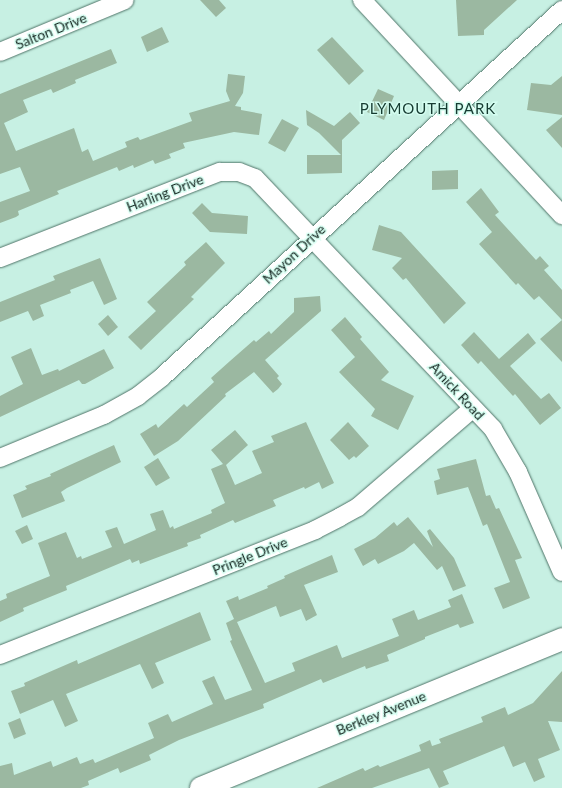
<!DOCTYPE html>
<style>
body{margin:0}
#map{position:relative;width:562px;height:788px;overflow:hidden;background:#c7f0e3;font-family:Lato,sans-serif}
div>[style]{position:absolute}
.building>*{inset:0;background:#9bb8a1}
.roads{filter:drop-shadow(0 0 1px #4f7468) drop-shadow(0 0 1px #4f7468)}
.minor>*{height:18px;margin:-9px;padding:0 9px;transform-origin:9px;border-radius:9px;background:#fff}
.tertiary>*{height:22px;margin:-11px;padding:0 11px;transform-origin:11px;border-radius:11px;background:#fff}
span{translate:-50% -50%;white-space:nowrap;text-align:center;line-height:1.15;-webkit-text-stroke:3px #d4fdf0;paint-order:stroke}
.street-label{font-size:14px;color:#172722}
.neighbourhood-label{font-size:15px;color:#163b31;letter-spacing:1px}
</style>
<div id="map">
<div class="building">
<div style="clip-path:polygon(200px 0,219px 0,226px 8px,216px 17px)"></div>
<div style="clip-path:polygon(456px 0,517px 0,484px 30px,484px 35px,458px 36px)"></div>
<div style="clip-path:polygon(162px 27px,169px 42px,147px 52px,141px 37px)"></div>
<div style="clip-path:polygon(332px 37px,364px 71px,349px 85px,317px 50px)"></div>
<div style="clip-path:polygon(111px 49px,117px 63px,75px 80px,76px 83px,53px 93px,51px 89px,23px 100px,28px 112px,4px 123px,16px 151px,74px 128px,82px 152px,88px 149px,93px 161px,127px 147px,125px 142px,138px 137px,140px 140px,192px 121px,189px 113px,230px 101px,226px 91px,228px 74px,245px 76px,243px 93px,235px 106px,241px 107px,241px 110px,262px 114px,259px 135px,234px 132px,183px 143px,185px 148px,169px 154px,171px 158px,155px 164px,153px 160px,134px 168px,133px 165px,119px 171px,117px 167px,57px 191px,59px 194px,18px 211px,19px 215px,16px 217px,0 223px,0 202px,30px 191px,20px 167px,0 174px,0 94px)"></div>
<div style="clip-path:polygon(562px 76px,562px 115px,527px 110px,531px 83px,551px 85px)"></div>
<div style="clip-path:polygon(378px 89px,394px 96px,384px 120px,367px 112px)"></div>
<div style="clip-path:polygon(306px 110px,334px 126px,350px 112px,360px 123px,342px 140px,342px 173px,307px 174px,307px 155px,341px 155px,319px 133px,307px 125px)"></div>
<div style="clip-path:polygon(562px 117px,562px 148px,546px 130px)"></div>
<div style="clip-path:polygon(282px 119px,299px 128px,285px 152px,268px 143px)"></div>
<div style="clip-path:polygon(458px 170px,458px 189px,432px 190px,432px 171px)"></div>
<div style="clip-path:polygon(481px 188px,499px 212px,495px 215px,536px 260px,540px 256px,549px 266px,544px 270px,562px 290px,562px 362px,540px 339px,562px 320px,539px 296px,534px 300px,518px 283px,516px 285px,479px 244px,492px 232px,466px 202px)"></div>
<div style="clip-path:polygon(202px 203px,212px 213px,248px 216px,247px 234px,210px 232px,192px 213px)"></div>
<div style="clip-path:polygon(379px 225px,401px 232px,466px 303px,444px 324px,406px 278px,403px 280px,392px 268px,402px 258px,372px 250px)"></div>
<div style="clip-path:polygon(206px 242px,225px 263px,191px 297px,194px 299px,141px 350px,128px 337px,156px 311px,147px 302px,186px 265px,184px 262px)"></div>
<div style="clip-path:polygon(100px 258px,117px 299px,104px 305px,93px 281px,70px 290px,71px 293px,40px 305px,44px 316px,33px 321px,28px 311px,0 322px,0 302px,55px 280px,53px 276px)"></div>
<div style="clip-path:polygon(320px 296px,321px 311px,265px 360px,279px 376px,277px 378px,282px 384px,278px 389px,273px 393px,254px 372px,225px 394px,226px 396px,178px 441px,154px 456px,140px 434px,156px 424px,158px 428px,184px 404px,187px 407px,214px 382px,211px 378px,230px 361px,254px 340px,256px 342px,269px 331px,271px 334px,294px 312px,294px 298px)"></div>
<div style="clip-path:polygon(108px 315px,118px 327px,108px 336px,98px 324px)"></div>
<div style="clip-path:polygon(345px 317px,362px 337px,360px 339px,389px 372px,381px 380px,414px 396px,398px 430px,371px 416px,375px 409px,339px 372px,355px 357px,331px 330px)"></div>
<div style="clip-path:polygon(474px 332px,499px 359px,528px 333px,536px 343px,510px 366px,541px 399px,549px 393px,561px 408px,540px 425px,515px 394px,513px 396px,481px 361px,478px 364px,461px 345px)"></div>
<div style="clip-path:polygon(31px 348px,42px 375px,58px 369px,59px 371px,104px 349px,114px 368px,85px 384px,82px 384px,79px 380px,0 417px,0 396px,23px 384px,11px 357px)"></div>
<div style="clip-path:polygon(306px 422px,334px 483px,322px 489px,319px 482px,305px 489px,304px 487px,273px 500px,276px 506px,235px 523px,233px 520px,200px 535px,201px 538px,187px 543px,188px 546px,140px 564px,139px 560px,132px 563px,130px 559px,66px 586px,67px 590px,23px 608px,24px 611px,0 622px,0 601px,7px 598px,6px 594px,50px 576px,38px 543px,66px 532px,77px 558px,81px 556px,82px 559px,112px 547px,105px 531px,117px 527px,124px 544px,156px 530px,150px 514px,163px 510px,170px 528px,173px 526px,174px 529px,212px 513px,211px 510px,225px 503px,211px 469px,223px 464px,211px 450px,235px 430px,248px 445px,226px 465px,235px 485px,262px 473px,252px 451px,274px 442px,271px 436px)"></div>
<div style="clip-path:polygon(348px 422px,369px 446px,356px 458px,354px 456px,349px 460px,330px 440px)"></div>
<div style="clip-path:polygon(114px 445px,121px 462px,67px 488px,61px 492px,65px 501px,22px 518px,13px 495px,27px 489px,25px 486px,51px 476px,50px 474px)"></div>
<div style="clip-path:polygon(158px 458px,170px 478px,156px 486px,144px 467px)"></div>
<div style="clip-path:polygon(476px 459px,486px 496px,490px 495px,496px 509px,499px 508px,522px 558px,515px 560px,530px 598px,503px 609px,494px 588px,510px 582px,487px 524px,483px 526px,468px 487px,437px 495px,434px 481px,440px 479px,437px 469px)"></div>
<div style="clip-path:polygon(408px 517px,433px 547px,427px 531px,430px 529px,454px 558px,466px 586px,453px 591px,442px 566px,437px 570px,414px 543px,404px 551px,378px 564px,375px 559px,363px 566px,354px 549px,375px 538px,394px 522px,397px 526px)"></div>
<div style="clip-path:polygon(27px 525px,33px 539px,22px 544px,15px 531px)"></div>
<div style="clip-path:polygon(332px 555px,338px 572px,304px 585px,317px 615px,306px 621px,301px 609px,280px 617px,276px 606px,237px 622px,265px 683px,295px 671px,292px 663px,337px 645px,342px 658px,399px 636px,392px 619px,414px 610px,418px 620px,451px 607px,448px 600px,462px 594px,474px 623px,460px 628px,458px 624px,425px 637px,425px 639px,387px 655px,389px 661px,366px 669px,365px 666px,323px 683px,321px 679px,263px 704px,264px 708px,179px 740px,149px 755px,151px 760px,120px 773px,118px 768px,88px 781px,89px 785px,81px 788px,0 788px,0 766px,12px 763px,14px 775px,51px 761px,53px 767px,77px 757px,80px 764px,93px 759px,95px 763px,154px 738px,148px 723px,168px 714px,172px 722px,213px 704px,202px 681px,214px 676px,225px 700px,252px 690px,230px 641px,232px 640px,226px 623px,234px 619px,226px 601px,238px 596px,239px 600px,268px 588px,267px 586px,285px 578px,284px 576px)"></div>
<div style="clip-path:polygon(200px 612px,211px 640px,155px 663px,164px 683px,152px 689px,140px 664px,66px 694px,78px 721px,65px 727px,53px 700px,20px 714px,11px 691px,25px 686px,24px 683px,77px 660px,78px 664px)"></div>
<div style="clip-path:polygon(562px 671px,562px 722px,548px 721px,560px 750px,538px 759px,545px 777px,534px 782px,525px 762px,513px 767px,504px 746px,443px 771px,449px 784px,439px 788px,429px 768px,372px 788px,317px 788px,363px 768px,365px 771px,378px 765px,380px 767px,421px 751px,419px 745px,430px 740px,432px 746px,441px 743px,439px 739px,483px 722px,481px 717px,505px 707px,508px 715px,533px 703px)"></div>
<div style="clip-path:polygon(20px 718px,26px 734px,14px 739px,8px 723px)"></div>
</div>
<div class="roads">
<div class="minor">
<div style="left:362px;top:0;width:294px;rotate:47.1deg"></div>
<div style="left:0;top:52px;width:135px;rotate:-22.6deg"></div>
<div style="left:0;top:258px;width:236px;rotate:-21.4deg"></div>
<div style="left:220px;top:172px;width:19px"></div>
<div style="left:239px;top:172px;width:17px;rotate:21deg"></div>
<div style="left:255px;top:178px;width:346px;rotate:46.5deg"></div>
<div style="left:493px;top:429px;width:50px;rotate:59.8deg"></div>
<div style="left:518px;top:472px;width:109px;rotate:66.3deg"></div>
<div style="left:0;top:458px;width:113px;rotate:-22.5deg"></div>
<div style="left:104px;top:415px;width:39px;rotate:-29deg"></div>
<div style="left:138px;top:396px;width:31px;rotate:-38deg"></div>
<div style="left:162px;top:377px;width:543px;rotate:-42.54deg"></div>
<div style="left:0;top:655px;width:339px;rotate:-21.6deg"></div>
<div style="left:315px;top:530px;width:28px;rotate:-27deg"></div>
<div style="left:340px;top:517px;width:21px;rotate:-29deg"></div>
<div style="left:358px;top:507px;width:150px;rotate:-40.7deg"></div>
</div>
<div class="tertiary">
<div style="left:201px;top:788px;width:391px;rotate:-22.4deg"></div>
</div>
</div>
<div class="street-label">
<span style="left:51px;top:31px;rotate:-22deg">Salton Drive</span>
<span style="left:165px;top:193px;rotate:-21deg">Harling Drive</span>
<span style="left:294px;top:254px;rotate:-43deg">Mayon Drive</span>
<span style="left:457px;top:391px;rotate:47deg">Amick Road</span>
<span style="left:250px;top:556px;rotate:-22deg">Pringle Drive</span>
<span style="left:381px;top:713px;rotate:-22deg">Berkley Avenue</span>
</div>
<div class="neighbourhood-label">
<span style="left:428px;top:109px">PLYMOUTH PARK</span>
</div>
</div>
